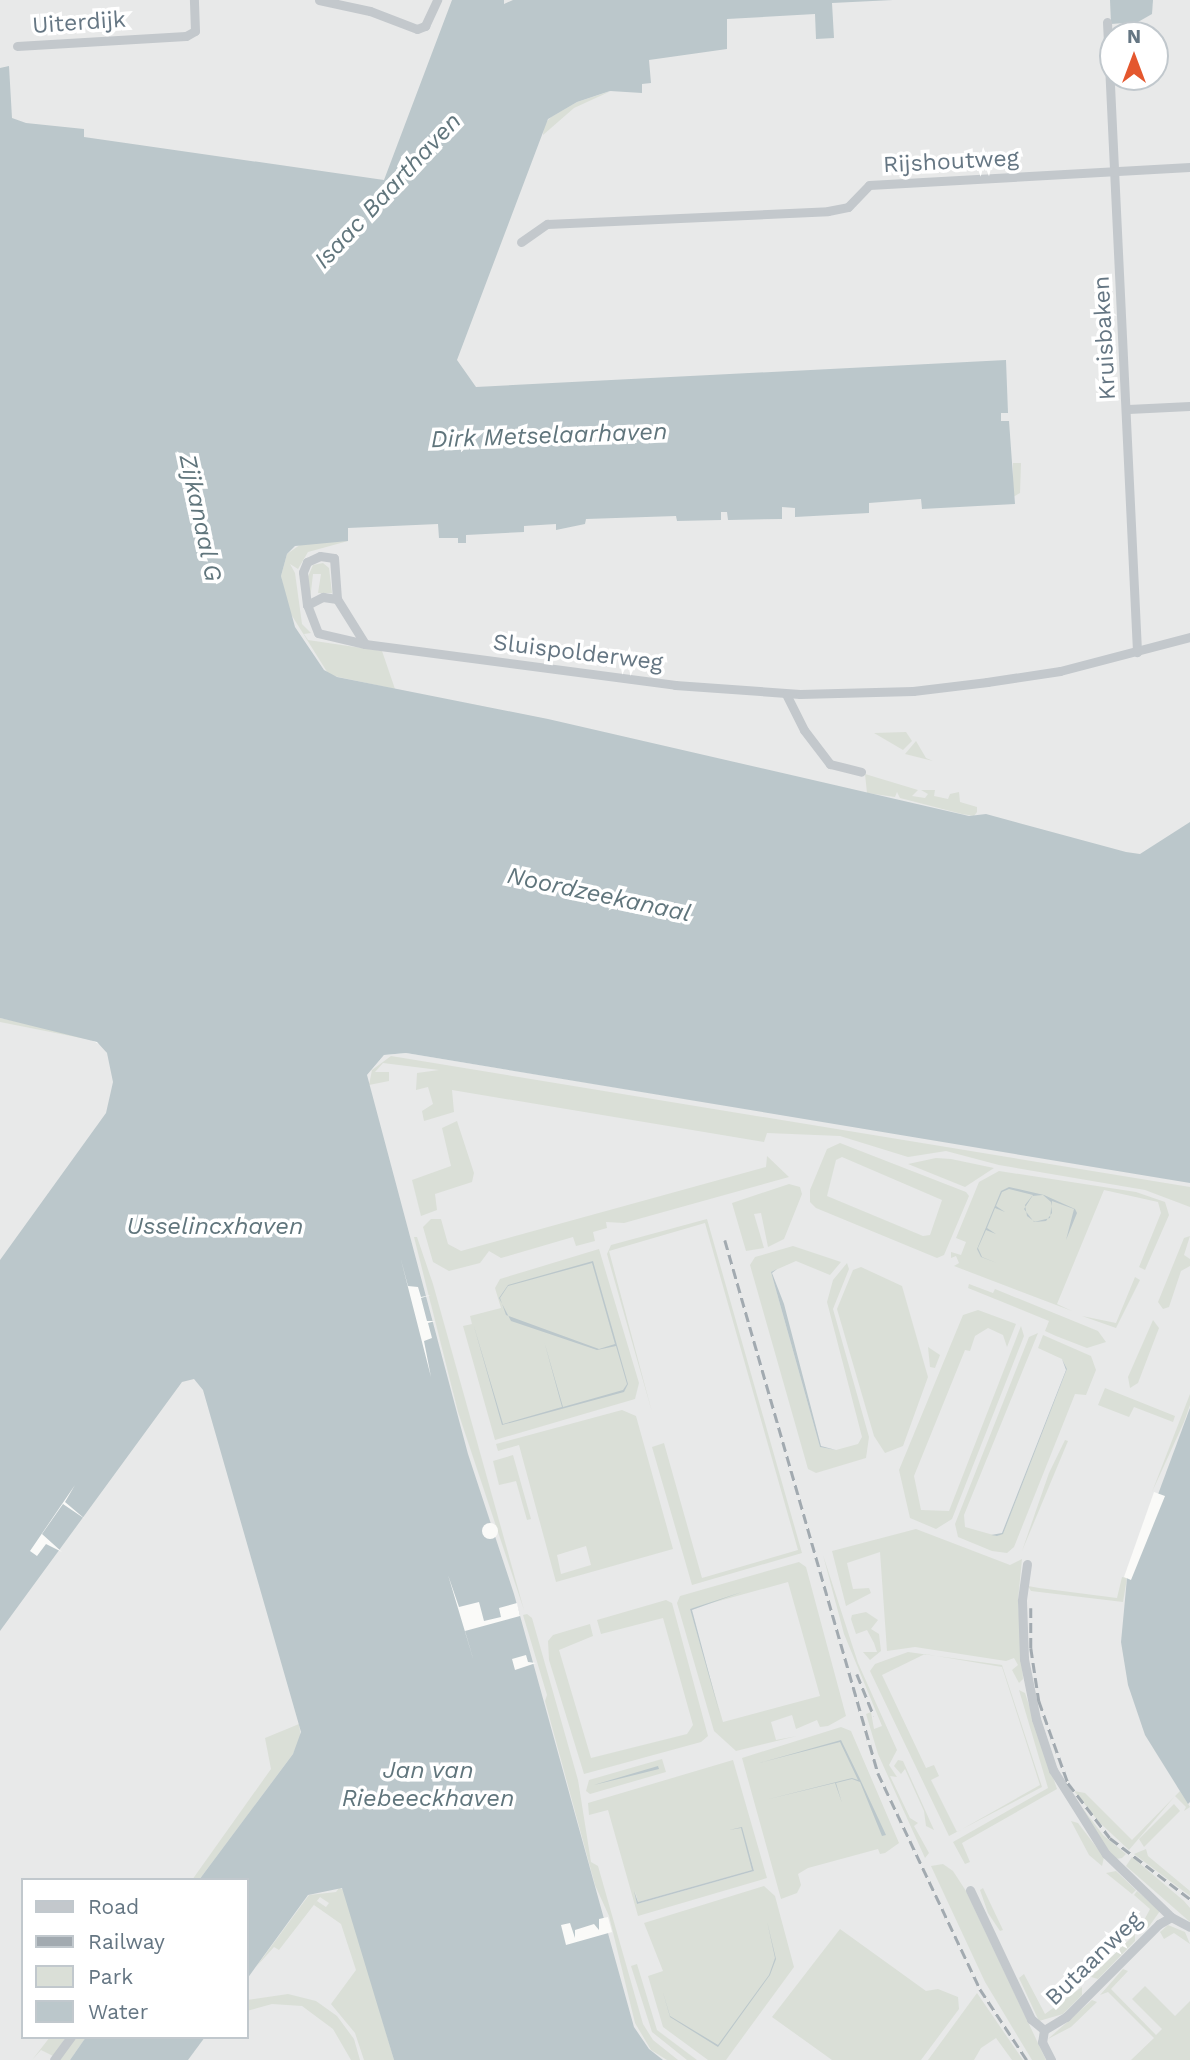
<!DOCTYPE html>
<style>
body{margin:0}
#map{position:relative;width:1190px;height:2060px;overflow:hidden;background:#fafaf8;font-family:"Work Sans",sans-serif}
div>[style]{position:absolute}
.built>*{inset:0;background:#e8e9e9}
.green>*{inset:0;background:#dadfd7}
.water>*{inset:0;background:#bbc7cb}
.pier>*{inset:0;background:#fafaf8}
.round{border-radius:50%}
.minor>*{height:9px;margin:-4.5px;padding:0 4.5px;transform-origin:4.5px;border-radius:4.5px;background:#c3c8cc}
.rail>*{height:2.5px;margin-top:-1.25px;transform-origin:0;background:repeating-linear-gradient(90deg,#a2aab0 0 10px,transparent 0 15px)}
span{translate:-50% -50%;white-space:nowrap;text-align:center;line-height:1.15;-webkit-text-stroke:7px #fff;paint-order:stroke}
.street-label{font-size:23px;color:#657683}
.water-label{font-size:24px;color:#60757c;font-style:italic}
.legend{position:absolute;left:21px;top:1878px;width:228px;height:161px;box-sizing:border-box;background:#fff;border:2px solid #c1c8cd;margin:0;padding:9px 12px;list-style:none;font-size:21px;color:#657683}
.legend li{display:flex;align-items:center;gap:14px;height:35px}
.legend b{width:35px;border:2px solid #c1c8cd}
.north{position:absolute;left:1099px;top:21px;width:70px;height:70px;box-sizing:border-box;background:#fff;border:2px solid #c1c8cd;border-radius:50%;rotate:0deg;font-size:19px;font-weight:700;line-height:28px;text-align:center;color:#657683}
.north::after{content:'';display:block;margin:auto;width:24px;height:32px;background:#e4572e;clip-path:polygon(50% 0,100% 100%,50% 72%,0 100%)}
</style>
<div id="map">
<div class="built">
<i style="clip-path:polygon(evenodd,0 0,1190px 0,1190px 924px,193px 735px,0 317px,0 0,1113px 35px,1155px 35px,1155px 77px,1113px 77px,1113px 35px)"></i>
<i style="clip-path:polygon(evenodd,0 1018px,83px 1036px,101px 1045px,107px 1053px,367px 1075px,384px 1055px,406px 1053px,1190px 1181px,1190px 2060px,0 2060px,0 1018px,23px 1880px,247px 1880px,247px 2037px,23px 2037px,23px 1880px)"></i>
</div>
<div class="green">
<i style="clip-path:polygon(611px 91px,574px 108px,543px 135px,544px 124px,551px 117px,577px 102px)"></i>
<i style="clip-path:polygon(1013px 463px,1021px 463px,1020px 493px,1013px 497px)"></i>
<i style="clip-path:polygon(348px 541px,308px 552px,298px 569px,290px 564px,295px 573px,302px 624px,311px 633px,304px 634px,308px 640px,382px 651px,395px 689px,329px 675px,289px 611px,281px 576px,287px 554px,304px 542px)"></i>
<i style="clip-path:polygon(323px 563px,329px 568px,332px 593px,318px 593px,321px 574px,313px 574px,310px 600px,307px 579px,313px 565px)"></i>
<i style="clip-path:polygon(906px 732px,912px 741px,903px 750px,874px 733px)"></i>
<i style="clip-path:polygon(916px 741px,926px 758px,933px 761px,905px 754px)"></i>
<i style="clip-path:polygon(865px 774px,918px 790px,912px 796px,925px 798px,928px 794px,921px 790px,935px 790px,934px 796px,948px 799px,950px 794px,959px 792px,960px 802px,977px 807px,977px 812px,974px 816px,962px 814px,900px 798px,897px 792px,895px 797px,867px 793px)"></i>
<i style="clip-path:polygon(0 1018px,83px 1036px,86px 1039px,0 1022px)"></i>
<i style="clip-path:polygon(391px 1056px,1190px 1187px,1190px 1207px,1145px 1190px,999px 1165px,946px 1151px,908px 1157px,840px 1136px,767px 1133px,764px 1142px,452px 1090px,454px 1112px,424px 1121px,422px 1111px,433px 1104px,428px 1087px,416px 1090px,417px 1073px,439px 1070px,383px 1063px,375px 1072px,389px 1072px,389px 1081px,369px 1085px,372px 1070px)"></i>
<i style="clip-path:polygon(457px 1121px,474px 1173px,472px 1182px,435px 1194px,437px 1210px,421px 1216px,412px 1180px,451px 1166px,442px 1128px)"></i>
<i style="clip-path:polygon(evenodd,840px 1143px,966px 1192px,969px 1196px,944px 1255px,937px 1258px,816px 1208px,810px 1202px,810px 1190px,827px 1149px,840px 1143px,842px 1157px,942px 1200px,930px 1235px,923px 1236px,827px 1196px,836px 1160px,842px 1157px)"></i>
<i style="clip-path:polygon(767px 1156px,789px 1177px,624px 1223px,606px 1222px,607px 1228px,593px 1232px,595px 1241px,576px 1246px,573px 1237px,501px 1258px,489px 1251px,480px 1263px,449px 1271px,433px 1262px,423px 1227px,431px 1219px,441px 1219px,448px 1244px,461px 1251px,766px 1167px)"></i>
<i style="clip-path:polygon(936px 1158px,951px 1159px,994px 1168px,965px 1187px,908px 1164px)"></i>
<i style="clip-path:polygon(999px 1171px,1136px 1192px,1165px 1202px,1169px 1215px,1145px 1270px,1139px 1267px,1161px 1213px,1158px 1202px,1104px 1190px,1057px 1304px,1072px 1311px,954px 1266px,959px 1263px,956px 1256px,951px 1258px,951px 1252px,961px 1255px,966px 1242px,956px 1238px,979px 1182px)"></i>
<i style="clip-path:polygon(789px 1184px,800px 1187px,802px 1194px,784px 1239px,768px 1247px,761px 1213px,754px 1214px,764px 1248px,746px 1251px,732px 1203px)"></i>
<i style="clip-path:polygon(707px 1219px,802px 1553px,692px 1585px,652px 1447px,664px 1443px,702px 1578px,798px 1550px,705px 1223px,609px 1251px,652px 1412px,607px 1254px,611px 1245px)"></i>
<i style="clip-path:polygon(1190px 1236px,1184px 1255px,1190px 1259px,1190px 1266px,1181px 1271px,1169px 1307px,1163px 1309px,1158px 1302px,1184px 1238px)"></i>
<i style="clip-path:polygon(414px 1237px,417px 1237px,433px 1284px,524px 1610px,458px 1412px)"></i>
<i style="clip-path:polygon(793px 1246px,841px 1262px,830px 1275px,796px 1261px,771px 1272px,820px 1447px,836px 1450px,858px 1444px,862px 1437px,827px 1302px,833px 1280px,847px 1263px,849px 1269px,833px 1309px,869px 1437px,866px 1458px,816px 1473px,808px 1469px,750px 1265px,755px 1257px)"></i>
<i style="clip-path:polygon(599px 1249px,639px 1383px,635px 1399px,495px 1440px,463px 1326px,472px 1324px,470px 1316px,501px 1308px,495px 1288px,500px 1279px)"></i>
<i style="clip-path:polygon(861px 1267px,902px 1286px,928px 1377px,903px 1446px,885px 1453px,874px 1436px,837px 1309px,853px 1270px)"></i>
<i style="clip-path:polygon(1135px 1277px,1140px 1280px,1116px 1328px,1082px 1316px,1116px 1323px)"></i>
<i style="clip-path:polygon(969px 1284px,993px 1293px,995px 1289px,1098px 1331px,1106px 1342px,1087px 1348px,1056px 1336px,1045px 1331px,1049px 1321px,968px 1288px)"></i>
<i style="clip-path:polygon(978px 1310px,1016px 1324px,1007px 1347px,1003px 1335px,988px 1328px,975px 1336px,970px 1351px,965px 1350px,914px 1476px,921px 1510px,949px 1511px,1021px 1326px,1024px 1336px,952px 1519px,936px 1529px,910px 1518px,899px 1470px,963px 1315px)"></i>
<i style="clip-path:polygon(1153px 1320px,1159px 1328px,1138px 1383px,1130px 1388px,1128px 1377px)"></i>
<i style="clip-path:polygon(1038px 1333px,964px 1515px,965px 1527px,997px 1536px,1003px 1533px,1067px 1369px,1062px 1359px,1038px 1348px,1043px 1335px,1091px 1356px,1096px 1370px,1086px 1395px,1075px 1394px,1014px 1547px,1007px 1553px,992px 1551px,958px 1537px,955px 1524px,1029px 1337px)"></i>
<i style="clip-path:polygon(928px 1347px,940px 1355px,935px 1368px,930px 1367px)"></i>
<i style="clip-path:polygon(1105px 1388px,1175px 1416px,1173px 1422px,1134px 1407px,1129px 1417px,1098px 1405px)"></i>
<i style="clip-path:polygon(1190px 1394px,1190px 1405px,1184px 1422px,1152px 1492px)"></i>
<i style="clip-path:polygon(evenodd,622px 1410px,636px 1416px,673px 1549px,556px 1582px,519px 1445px,498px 1451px,496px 1444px,622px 1410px,586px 1546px,591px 1565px,561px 1574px,557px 1555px,586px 1546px)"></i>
<i style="clip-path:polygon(1065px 1440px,1068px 1441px,1022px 1551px,1049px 1473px)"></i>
<i style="clip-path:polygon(513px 1455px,531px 1519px,527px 1520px,516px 1481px,499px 1485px,493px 1461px)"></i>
<i style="clip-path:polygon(916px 1529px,1010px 1565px,1022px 1559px,1018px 1600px,1023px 1679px,1019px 1683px,1012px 1670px,1018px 1665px,1014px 1658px,1006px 1661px,915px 1647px,887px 1651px,880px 1552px,847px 1563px,853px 1589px,869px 1588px,871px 1593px,846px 1606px,832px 1551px)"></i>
<i style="clip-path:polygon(823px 1555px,858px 1663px,897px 1750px,889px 1765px,897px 1777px,890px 1776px,910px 1818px,918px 1823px,914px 1826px,929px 1853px,925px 1858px,878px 1754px,866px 1714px,871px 1712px,874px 1729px,882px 1726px,844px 1634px)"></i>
<i style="clip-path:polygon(evenodd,799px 1562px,806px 1567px,846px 1716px,828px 1726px,820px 1727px,817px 1720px,796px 1729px,792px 1715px,771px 1722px,776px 1740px,797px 1736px,736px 1751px,714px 1731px,677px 1603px,680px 1596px,799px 1562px,788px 1582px,820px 1696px,723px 1722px,690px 1609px,788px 1582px)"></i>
<i style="clip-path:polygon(1031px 1565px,1028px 1586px,1039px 1588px,1117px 1598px,1122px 1577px,1127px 1578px,1123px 1602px,1031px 1591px,1028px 1586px)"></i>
<i style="clip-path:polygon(666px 1600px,672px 1603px,708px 1736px,701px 1742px,584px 1774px,549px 1660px,548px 1641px,553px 1635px,590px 1624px,593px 1636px,559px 1650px,591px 1758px,687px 1734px,693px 1725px,663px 1618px,601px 1634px,597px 1620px)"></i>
<i style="clip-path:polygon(866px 1612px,878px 1620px,871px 1629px,879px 1634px,881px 1651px,870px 1660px,863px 1652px,877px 1652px,874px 1643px,867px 1630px,856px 1634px,851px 1619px,852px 1615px)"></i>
<i style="clip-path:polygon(527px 1614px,532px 1618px,578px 1780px,591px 1862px,598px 1866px,643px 2024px,653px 2040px,678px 2060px,667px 2060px,651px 2050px,635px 2023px,609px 1916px,595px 1885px,545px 1701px,547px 1695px,523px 1615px)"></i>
<i style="clip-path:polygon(evenodd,908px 1652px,1002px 1665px,1042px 1787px,949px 1836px,870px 1671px,875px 1664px,908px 1652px,925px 1654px,1002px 1667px,1040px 1785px,957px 1832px,931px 1780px,939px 1776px,934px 1765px,926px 1768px,882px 1675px,925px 1654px)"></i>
<i style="clip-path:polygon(1019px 1690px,1025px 1693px,1057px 1789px,962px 1843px,970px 1862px,965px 1864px,953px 1842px,1048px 1788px)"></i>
<i style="clip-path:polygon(299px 1724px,301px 1738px,293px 1754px,211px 1864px,199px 1880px,192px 1880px,271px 1769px,265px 1738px)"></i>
<i style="clip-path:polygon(841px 1727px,851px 1731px,899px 1843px,885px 1853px,880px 1854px,878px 1849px,808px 1868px,798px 1874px,801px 1885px,797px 1893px,781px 1899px,742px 1758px)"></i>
<i style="clip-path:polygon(662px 1759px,666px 1772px,590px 1794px,586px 1791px,589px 1780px)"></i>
<i style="clip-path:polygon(evenodd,733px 1760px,767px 1878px,638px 1916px,608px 1810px,589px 1815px,588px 1803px,733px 1760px,748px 1848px,754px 1871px,637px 1904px,635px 1891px,638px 1902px,753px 1870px,748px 1848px)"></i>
<i style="clip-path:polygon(898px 1760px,903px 1761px,934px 1830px,926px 1826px,924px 1811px,905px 1769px,901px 1774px,894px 1766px)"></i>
<i style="clip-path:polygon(1074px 1791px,1085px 1793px,1132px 1840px,1180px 1791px,1190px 1807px,1184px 1811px,1186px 1807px,1175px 1796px,1129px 1850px,1099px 1822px)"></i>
<i style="clip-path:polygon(1074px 1797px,1103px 1835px,1126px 1854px,1122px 1858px,1116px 1859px,1098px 1837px)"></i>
<i style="clip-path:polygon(1174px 1804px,1180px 1811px,1144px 1847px,1139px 1839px)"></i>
<i style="clip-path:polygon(1071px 1821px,1078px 1823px,1104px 1857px,1102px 1866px,1089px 1855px)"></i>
<i style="clip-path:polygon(1146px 1849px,1148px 1856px,1190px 1891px,1190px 1896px,1134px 1854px)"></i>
<i style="clip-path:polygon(1132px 1857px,1184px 1901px,1190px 1908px,1190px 1922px,1126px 1866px)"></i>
<i style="clip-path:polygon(943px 1864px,953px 1871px,966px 1891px,1046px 2060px,1032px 2060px,985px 1982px,931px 1866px)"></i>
<i style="clip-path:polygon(1116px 1871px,1136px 1890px,1132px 1894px,1106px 1873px)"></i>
<i style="clip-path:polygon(764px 1886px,775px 1896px,794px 1967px,726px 2060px,708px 2060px,663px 2027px,648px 1976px,663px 1971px,644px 1923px)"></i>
<i style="clip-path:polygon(339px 1888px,345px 1890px,394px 2060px,364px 2060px,355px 2033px,331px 2004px,356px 1970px,341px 1924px,314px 1905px,317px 1901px,326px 1907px,329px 1903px,320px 1897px,279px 1950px,274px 1947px,256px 1967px,309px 1895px,336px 1892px)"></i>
<i style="clip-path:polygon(983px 1888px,1003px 1930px,1000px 1931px,988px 1913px,980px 1890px)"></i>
<i style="clip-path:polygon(1137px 1891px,1160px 1911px,1148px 1928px,1140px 1928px,1150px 1909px,1134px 1895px)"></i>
<i style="clip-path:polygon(1168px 1925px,1185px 1932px,1190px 1944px,1174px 1933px,1164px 1939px,1160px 1932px)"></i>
<i style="clip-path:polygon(840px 1929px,926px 1991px,938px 1989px,958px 1997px,959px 2009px,921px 2060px,832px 2060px,772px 2017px)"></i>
<i style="clip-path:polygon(1135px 1934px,1135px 1941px,1098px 1979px,1091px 1977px)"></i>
<i style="clip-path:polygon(637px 1964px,657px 2030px,697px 2060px,687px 2060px,652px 2032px,631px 1966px)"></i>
<i style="clip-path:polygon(1123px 1969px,1128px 1971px,1111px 1989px,1156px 2035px,1162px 2029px,1132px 1999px,1145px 1986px,1175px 2016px,1190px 2001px,1190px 2060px,1131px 2060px,1154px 2038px,1108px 1992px,1100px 1995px)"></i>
<i style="clip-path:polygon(1024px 1974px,1045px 2014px,1082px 1987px,1082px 1995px,1063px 2014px,1039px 2021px,1019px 1978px)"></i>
<i style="clip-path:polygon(977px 1993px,1023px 2060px,1012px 2060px,996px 2038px,981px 2048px,974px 2060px,928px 2060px)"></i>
<i style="clip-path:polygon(288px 1994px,316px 2001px,337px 2016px,354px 2039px,360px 2060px,351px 2060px,333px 2029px,302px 2006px,272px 2004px,247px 2011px,247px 2000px)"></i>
<i style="clip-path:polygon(1092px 2000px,1097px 2002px,1071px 2027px,1048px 2039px)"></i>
<i style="clip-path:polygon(50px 2037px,66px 2037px,53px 2056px,41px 2050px,32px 2060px)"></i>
<i style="clip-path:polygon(76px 2037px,86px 2037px,70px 2060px,59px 2060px)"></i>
</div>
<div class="water">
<i style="clip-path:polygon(452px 0,504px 0,504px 4px,513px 0,893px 0,832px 3px,834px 38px,816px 39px,815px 14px,727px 19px,727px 49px,649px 60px,651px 83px,642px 84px,642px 93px,610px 91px,577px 102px,548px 119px,457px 360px,476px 387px,1006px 360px,1008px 413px,1001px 413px,1001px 421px,1009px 421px,1015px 504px,922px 509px,921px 499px,869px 503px,869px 513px,795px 517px,795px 508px,782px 507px,782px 519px,728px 520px,727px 512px,721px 512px,721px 520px,677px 521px,676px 516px,586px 519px,585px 524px,556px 530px,556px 524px,524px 526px,524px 532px,466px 535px,466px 543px,458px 543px,458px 538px,439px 538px,438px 524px,348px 528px,348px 541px,295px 546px,287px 554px,281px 576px,295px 627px,324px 670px,337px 677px,548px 719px,969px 816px,986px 814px,1126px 852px,1140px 854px,1190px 822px,1190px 1183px,406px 1053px,384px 1055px,367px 1075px,468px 1454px,514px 1594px,634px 2027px,649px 2049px,663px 2060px,394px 2060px,342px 1888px,308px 1895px,247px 1979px,247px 1880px,199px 1880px,293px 1754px,301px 1732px,203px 1390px,194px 1379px,182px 1382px,0 1631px,0 1260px,106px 1113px,113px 1082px,107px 1053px,97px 1042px,0 1018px,0 68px,9px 66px,12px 118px,26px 123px,84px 129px,84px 137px,384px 180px)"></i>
<i style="clip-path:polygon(1110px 0,1153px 0,1152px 14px,1138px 22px,1111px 24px)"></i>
<i style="clip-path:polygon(evenodd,1009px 1187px,1044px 1195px,1075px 1209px,1077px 1213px,1066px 1240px,1074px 1209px,1052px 1201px,1050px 1218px,1034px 1222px,1024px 1209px,1033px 1195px,1009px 1189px,1002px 1192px,996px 1206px,1005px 1212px,995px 1208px,987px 1228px,996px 1234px,986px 1230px,978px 1248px,982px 1257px,997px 1263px,981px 1257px,977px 1249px,1001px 1191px,1009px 1187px,1043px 1195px,1051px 1202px,1052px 1213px,1046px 1221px,1035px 1222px,1027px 1216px,1025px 1205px,1032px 1196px,1043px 1195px)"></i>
<i style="clip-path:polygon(evenodd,593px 1261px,628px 1384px,624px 1392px,502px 1425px,473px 1323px,503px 1424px,562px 1407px,544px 1341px,563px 1407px,623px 1390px,627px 1384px,616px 1346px,597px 1350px,511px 1321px,499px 1298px,508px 1285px,593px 1261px,592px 1263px,615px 1344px,599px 1349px,506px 1315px,500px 1298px,508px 1286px,592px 1263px)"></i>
<i style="clip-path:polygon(777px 1269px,772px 1273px,784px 1304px,821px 1446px,836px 1450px,820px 1447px,771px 1272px)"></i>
<i style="clip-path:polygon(1062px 1359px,1067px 1369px,1003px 1534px,997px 1536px,991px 1535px,1002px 1533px,1066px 1370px)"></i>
<i style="clip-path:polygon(1190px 1408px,1190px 1802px,1188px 1804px,1145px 1735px,1128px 1685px,1121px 1642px,1127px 1578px)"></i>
<i style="clip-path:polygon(742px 1592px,692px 1610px,720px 1715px,690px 1609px)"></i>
<i style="clip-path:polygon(841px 1740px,860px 1779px,886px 1835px,882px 1836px,860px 1782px,852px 1779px,836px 1783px,842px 1803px,835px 1783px,769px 1799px,852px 1778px,858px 1780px,840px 1742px,759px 1763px)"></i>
<i style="clip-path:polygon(658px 1766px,659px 1769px,594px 1785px,597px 1784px)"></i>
<i style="clip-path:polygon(742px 1827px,754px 1871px,637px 1904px,634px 1891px,638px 1902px,752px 1870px,741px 1828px,729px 1830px)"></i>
<i style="clip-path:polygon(767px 1921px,776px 1959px,770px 1975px,718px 2047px,670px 2017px,662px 1989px,670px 2016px,718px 2045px,769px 1975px,775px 1958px)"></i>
<i style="clip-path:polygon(86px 2037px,205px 2037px,188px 2060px,70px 2060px)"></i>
</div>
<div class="pier">
<i style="clip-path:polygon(400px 1256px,408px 1286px,418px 1287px,421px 1297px,431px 1295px,421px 1298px,427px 1321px,435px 1321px,428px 1323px,432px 1338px,424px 1341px,431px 1377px)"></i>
<i style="clip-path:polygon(75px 1485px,65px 1502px,85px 1519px,63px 1504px,42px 1534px,62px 1552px,46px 1544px,37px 1556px,30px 1551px)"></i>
<i style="clip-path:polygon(1154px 1492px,1165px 1496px,1131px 1580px,1124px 1577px)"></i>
<i class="round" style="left:482px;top:1523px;width:16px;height:16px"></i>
<i style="clip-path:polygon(448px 1575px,459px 1607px,479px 1602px,484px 1621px,501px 1617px,499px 1608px,517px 1603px,520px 1616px,465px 1631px,475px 1665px)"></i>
<i style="clip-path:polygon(526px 1655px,528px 1662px,536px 1663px,515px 1670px,512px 1659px)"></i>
<i style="clip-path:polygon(608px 1917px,612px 1932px,566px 1945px,561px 1925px,570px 1923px,575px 1938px,575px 1930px,594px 1924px,599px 1930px,599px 1919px)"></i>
</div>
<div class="minor">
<i style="left:319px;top:0;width:52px;rotate:12.2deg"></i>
<i style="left:370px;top:11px;width:50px;rotate:21deg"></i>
<i style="left:417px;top:29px;width:9px;rotate:-21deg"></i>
<i style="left:425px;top:26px;width:29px;rotate:-65deg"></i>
<i style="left:1107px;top:22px;width:631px;rotate:87.27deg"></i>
<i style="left:17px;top:46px;width:169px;rotate:-3.4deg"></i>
<i style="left:186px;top:36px;width:10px;rotate:-29deg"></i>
<i style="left:195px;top:31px;width:31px;rotate:-92deg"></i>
<i style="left:521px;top:242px;width:32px;rotate:-35deg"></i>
<i style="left:547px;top:224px;width:281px;rotate:-2.6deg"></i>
<i style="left:828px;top:211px;width:20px;rotate:-11deg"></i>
<i style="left:848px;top:207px;width:30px;rotate:-46deg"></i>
<i style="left:869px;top:185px;width:322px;rotate:-3.2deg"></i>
<i style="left:1128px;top:409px;width:62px;rotate:-2.8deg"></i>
<i style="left:307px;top:605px;width:18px;rotate:-27deg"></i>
<i style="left:323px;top:597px;width:14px;rotate:8deg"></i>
<i style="left:337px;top:599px;width:53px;rotate:58.1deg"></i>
<i style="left:365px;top:644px;width:48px;rotate:-166.8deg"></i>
<i style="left:318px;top:633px;width:30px;rotate:-111deg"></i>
<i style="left:307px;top:605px;width:33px;rotate:-97deg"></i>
<i style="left:303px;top:572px;width:11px;rotate:-68deg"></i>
<i style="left:307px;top:562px;width:14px;rotate:-25deg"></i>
<i style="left:320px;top:556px;width:14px;rotate:8deg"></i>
<i style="left:334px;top:558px;width:41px;rotate:85.8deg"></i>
<i style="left:365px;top:644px;width:313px;rotate:7.5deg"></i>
<i style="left:675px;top:685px;width:125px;rotate:4.1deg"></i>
<i style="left:800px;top:694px;width:113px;rotate:-1.5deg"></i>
<i style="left:913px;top:691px;width:75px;rotate:-6.9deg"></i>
<i style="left:987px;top:682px;width:74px;rotate:-8.6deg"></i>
<i style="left:1060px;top:671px;width:134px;rotate:-14.7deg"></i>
<i style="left:786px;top:694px;width:40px;rotate:63.4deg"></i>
<i style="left:804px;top:730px;width:43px;rotate:52.6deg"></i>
<i style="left:830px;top:764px;width:32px;rotate:14deg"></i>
<i style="left:1027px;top:1564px;width:37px;rotate:98deg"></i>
<i style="left:1022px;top:1601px;width:58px;rotate:88deg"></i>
<i style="left:1024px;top:1659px;width:61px;rotate:78.7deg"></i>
<i style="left:1036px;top:1719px;width:54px;rotate:71.6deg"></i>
<i style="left:1053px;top:1770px;width:99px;rotate:57.8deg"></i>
<i style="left:1106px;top:1854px;width:91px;rotate:44.1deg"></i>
<i style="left:1171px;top:1917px;width:21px;rotate:28deg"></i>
<i style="left:970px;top:1890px;width:143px;rotate:64.7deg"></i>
<i style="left:1031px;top:2019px;width:17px;rotate:40deg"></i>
<i style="left:1044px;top:2030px;width:26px;rotate:-31deg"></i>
<i style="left:1066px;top:2017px;width:132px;rotate:-45deg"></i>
<i style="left:1159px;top:1924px;width:14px;rotate:-30deg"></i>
<i style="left:1044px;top:2030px;width:12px;rotate:99deg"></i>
<i style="left:1042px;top:2042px;width:20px;rotate:63deg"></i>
<i style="left:54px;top:2060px;width:29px;rotate:-54deg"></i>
</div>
<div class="rail">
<i style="left:725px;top:1240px;width:555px;rotate:73.98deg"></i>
<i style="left:878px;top:1773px;width:239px;rotate:64.7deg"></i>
<i style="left:980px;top:1989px;width:85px;rotate:56.5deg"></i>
<i style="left:1031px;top:1608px;width:40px;rotate:90deg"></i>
<i style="left:1031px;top:1648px;width:54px;rotate:81.4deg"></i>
<i style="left:1039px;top:1701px;width:87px;rotate:70.5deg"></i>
<i style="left:1068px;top:1783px;width:69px;rotate:52.6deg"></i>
<i style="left:1110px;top:1838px;width:101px;rotate:37.3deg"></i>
<i style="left:857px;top:1674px;width:45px;rotate:68deg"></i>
</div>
<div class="street-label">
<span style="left:79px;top:23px;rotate:-4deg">Uiterdijk</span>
<span style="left:951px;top:162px;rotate:-3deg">Rijshoutweg</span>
<span style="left:1105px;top:338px;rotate:-93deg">Kruisbaken</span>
<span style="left:578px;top:653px;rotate:7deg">Sluispolderweg</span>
<span style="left:1094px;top:1959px;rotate:-44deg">Butaanweg</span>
</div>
<div class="water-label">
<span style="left:388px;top:191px;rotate:-47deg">Isaac Baarthaven</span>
<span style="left:549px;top:436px;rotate:-2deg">Dirk Metselaarhaven</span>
<span style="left:200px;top:518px;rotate:78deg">Zijkanaal G</span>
<span style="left:599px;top:895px;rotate:12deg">Noordzeekanaal</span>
<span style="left:215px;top:1227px">Usselincxhaven</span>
<span style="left:428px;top:1785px">Jan van<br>Riebeeckhaven</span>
</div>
<ul class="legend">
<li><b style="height:9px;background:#c3c8cc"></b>Road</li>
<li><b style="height:9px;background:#a2aab0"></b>Railway</li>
<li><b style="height:19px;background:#dadfd7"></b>Park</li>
<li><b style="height:19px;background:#bbc7cb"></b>Water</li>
</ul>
<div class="north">N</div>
</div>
